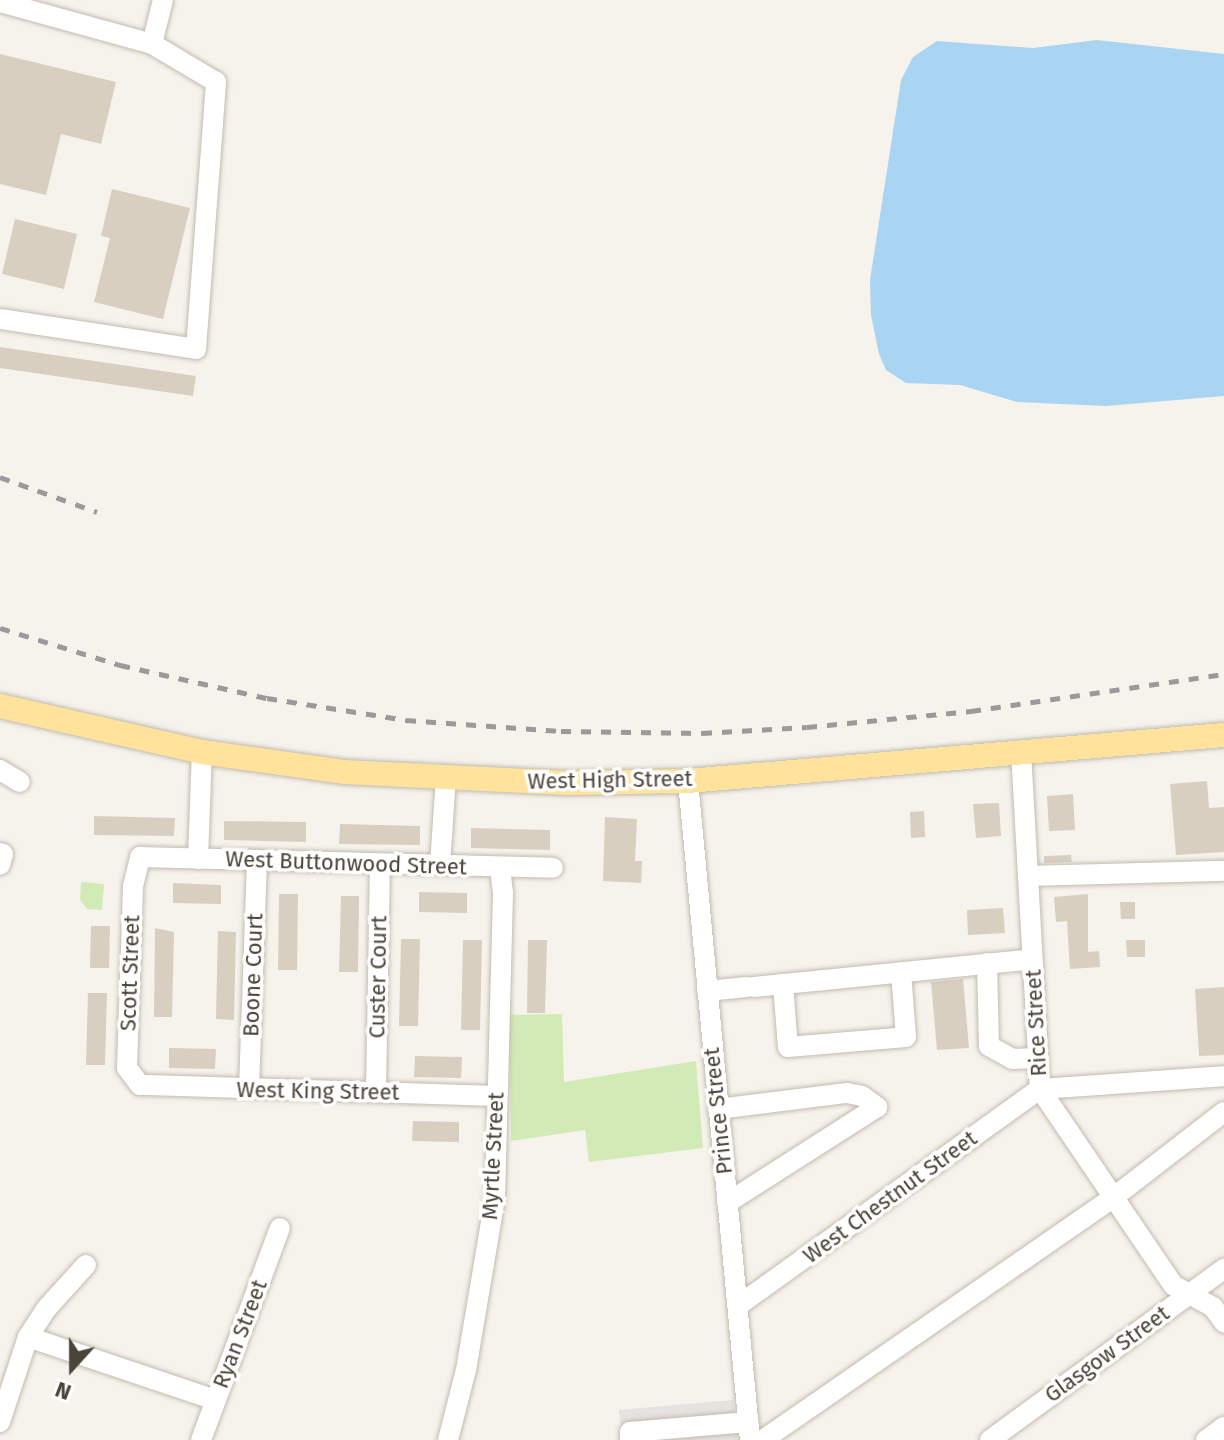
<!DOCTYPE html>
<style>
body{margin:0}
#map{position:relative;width:1224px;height:1440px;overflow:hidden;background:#f6f3ec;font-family:"Fira Sans",sans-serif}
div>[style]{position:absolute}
.green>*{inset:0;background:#d2eab5}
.parking>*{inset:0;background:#e5e3e0}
.water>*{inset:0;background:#a9d4f2}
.building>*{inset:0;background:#d8cfc1}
.roads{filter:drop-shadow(0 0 2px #c2bbae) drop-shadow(0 0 2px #c2bbae)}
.minor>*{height:20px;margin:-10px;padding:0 10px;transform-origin:10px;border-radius:10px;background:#fff}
.major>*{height:24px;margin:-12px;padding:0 12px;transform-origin:12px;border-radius:12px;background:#ffe39c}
.rail>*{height:5px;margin-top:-2.5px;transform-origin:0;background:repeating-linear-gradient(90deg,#9a9a9a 0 10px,transparent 0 20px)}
span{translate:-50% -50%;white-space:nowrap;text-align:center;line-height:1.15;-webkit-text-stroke:7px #fff;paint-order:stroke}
.street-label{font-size:22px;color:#4b4439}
.north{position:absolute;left:32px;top:1328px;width:80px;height:80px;-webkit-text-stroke:6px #fff;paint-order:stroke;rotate:201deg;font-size:22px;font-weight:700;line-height:32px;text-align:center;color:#4b4439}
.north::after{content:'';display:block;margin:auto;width:28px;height:36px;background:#4b4439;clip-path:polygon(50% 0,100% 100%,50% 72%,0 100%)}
</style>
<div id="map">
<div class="green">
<i style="clip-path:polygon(81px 882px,104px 884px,102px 910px,87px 909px,80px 900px)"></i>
<i style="clip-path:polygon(562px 1014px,564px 1082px,696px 1061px,703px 1148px,589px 1162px,585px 1130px,511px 1141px,509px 1015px)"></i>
</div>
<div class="parking">
<i style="clip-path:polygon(733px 1400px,737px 1440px,622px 1440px,619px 1410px)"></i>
</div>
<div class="water">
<i style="clip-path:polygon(1097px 40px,1224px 54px,1224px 396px,1106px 406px,1017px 402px,960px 385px,906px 383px,886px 370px,879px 354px,871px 315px,870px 280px,901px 80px,913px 57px,937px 41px,1033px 48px)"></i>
</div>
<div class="building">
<i style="clip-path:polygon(0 54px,116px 82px,101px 144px,61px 134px,46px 195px,0 184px)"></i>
<i style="clip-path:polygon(112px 189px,190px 208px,163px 319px,94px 302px,110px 238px,101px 236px)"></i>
<i style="clip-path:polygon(15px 219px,77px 234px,64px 289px,2px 274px)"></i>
<i style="clip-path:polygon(0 347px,196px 376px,193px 396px,0 368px)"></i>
<i style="clip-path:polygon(1207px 781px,1209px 808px,1224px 807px,1224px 852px,1176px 855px,1170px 784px)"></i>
<i style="clip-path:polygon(1073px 794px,1075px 830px,1049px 831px,1047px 796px)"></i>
<i style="clip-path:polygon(999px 803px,1001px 836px,976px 838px,973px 804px)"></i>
<i style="clip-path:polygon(924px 811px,925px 837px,911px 838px,910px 812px)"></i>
<i style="clip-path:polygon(94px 816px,175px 818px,174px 836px,94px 835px)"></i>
<i style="clip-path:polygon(605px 817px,637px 819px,635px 861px,642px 861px,641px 883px,603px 881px)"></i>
<i style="clip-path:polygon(224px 821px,306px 822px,306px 842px,224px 840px)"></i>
<i style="clip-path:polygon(340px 824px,420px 826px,420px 845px,339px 844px)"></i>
<i style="clip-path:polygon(471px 828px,550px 830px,550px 850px,471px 848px)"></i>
<i style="clip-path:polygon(1071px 855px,1072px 862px,1044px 863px,1044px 856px)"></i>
<i style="clip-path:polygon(173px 883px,221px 885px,221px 904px,173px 903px)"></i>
<i style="clip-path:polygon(419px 892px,467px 893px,467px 913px,419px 912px)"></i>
<i style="clip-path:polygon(279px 894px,298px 894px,297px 970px,278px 970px)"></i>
<i style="clip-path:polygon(1088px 894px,1088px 952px,1099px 951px,1100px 967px,1070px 969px,1067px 921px,1056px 922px,1054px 897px)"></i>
<i style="clip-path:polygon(341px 896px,359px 896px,358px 972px,339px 972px)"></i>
<i style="clip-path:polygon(1120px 902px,1135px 902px,1135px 919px,1121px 919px)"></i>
<i style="clip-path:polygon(1003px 908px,1005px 933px,968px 935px,967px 910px)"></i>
<i style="clip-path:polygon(91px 926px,110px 926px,109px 968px,90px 968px)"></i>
<i style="clip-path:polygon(155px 928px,174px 932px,172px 1017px,154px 1017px)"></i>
<i style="clip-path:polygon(218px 931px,236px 932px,234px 1020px,216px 1019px)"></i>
<i style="clip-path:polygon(401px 939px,420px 939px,418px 1026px,399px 1026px)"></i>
<i style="clip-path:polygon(463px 940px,482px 940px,480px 1030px,461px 1030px)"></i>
<i style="clip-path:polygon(528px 940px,547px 940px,545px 1013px,527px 1013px)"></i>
<i style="clip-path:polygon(1126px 940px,1145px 940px,1145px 957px,1127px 957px)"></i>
<i style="clip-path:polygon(963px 979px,969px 1048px,937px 1050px,931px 982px)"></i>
<i style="clip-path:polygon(1224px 987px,1224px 1055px,1199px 1056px,1195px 989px)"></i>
<i style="clip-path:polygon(88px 993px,107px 993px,105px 1065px,86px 1065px)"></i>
<i style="clip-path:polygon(169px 1048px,216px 1049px,215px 1069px,169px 1068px)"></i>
<i style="clip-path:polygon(415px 1056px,462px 1057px,461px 1078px,414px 1077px)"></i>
<i style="clip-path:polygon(413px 1121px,459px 1122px,459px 1142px,412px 1141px)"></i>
</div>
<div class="roads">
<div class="minor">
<i style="left:0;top:2px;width:158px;rotate:15.4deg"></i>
<i style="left:0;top:319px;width:198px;rotate:8.7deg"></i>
<i style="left:196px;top:349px;width:268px;rotate:-85.7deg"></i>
<i style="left:216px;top:82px;width:74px;rotate:-149.3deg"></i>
<i style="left:152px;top:44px;width:45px;rotate:-76deg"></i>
<i style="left:1021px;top:751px;width:339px;rotate:86.8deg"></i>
<i style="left:1040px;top:1089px;width:237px;rotate:55.8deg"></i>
<i style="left:1173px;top:1285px;width:46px;rotate:28.8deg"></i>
<i style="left:1213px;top:1307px;width:19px;rotate:54deg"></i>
<i style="left:0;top:770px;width:23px;rotate:31deg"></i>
<i style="left:688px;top:781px;width:662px;rotate:84.63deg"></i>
<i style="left:0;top:853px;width:3px;rotate:18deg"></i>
<i style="left:3px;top:854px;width:11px;rotate:105deg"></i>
<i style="left:198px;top:859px;width:107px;rotate:-87.9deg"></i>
<i style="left:440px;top:865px;width:87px;rotate:-86.1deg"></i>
<i style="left:1028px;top:876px;width:196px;rotate:-1.5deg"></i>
<i style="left:987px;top:963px;width:83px;rotate:88.6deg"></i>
<i style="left:989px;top:1046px;width:26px;rotate:29deg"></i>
<i style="left:1012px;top:1059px;width:26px;rotate:-2deg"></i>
<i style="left:783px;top:984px;width:63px;rotate:85.5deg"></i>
<i style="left:788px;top:1047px;width:118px;rotate:-4.8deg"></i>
<i style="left:906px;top:1037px;width:65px;rotate:-94.4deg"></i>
<i style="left:754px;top:987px;width:280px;rotate:-5.7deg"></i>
<i style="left:707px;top:991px;width:40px;rotate:-5.7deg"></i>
<i style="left:249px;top:1089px;width:228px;rotate:-88deg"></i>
<i style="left:376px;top:1091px;width:227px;rotate:-89deg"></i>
<i style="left:497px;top:1096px;width:357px;rotate:-178.2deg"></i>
<i style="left:140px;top:1085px;width:21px;rotate:-127deg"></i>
<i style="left:127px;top:1068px;width:182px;rotate:-88.1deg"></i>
<i style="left:133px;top:886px;width:30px;rotate:-76deg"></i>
<i style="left:140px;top:857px;width:413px;rotate:1.5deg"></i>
<i style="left:718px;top:1109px;width:130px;rotate:-7.1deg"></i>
<i style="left:847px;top:1093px;width:15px;rotate:11deg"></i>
<i style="left:862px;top:1096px;width:19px;rotate:36deg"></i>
<i style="left:877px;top:1107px;width:178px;rotate:147.4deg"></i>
<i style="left:739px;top:1305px;width:370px;rotate:-35.7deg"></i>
<i style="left:1040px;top:1089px;width:184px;rotate:-4deg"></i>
<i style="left:28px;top:1337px;width:35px;rotate:-57deg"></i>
<i style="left:47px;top:1308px;width:58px;rotate:-47.8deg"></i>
<i style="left:0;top:1422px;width:89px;rotate:-71.8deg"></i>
<i style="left:28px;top:1337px;width:197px;rotate:18.6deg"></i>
<i style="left:201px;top:1440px;width:226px;rotate:-69.6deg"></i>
<i style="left:448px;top:1440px;width:72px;rotate:-75.6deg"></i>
<i style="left:466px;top:1370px;width:173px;rotate:-80.4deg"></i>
<i style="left:495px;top:1199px;width:306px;rotate:-88.5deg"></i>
<i style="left:503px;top:893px;width:25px;rotate:-97deg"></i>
<i style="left:630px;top:1440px;width:8px;rotate:-90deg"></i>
<i style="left:630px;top:1432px;width:119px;rotate:-4.8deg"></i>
<i style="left:763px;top:1440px;width:427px;rotate:-34.7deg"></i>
<i style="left:1114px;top:1197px;width:139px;rotate:-37.7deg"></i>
<i style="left:990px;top:1440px;width:290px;rotate:-36.2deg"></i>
<i style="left:1206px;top:1440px;width:22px;rotate:-36deg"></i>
</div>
<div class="major">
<i style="left:0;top:706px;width:207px;rotate:12.8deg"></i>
<i style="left:202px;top:752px;width:143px;rotate:8deg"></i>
<i style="left:344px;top:772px;width:223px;rotate:2.8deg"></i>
<i style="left:567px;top:783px;width:121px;rotate:-0.9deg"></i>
<i style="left:688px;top:781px;width:538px;rotate:-4.91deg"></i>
</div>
</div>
<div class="rail">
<i style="left:0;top:477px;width:103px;rotate:19.8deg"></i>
<i style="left:0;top:628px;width:126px;rotate:17.1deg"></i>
<i style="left:120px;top:665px;width:151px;rotate:12.7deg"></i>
<i style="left:267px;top:698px;width:141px;rotate:9deg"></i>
<i style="left:406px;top:720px;width:155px;rotate:4.1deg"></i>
<i style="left:561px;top:731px;width:141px;rotate:0.8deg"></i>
<i style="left:702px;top:733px;width:105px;rotate:-3.3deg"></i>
<i style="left:807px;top:727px;width:165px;rotate:-5.6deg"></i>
<i style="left:971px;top:711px;width:256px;rotate:-8.3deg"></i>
</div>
<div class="street-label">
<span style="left:610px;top:780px;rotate:-1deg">West High Street</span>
<span style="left:346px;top:863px;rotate:2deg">West Buttonwood Street</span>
<span style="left:130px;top:973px;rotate:-88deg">Scott Street</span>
<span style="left:253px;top:975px;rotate:-88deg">Boone Court</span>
<span style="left:378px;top:977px;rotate:-89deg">Custer Court</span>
<span style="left:1036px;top:1023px;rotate:-93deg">Rice Street</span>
<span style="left:318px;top:1091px;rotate:1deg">West King Street</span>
<span style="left:718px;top:1111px;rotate:-96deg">Prince Street</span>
<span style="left:493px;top:1156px;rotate:-87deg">Myrtle Street</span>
<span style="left:890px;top:1197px;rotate:-36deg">West Chestnut Street</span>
<span style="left:240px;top:1334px;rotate:-69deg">Ryan Street</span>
<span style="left:1107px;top:1354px;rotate:-36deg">Glasgow Street</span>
</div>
<div class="north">N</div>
</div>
